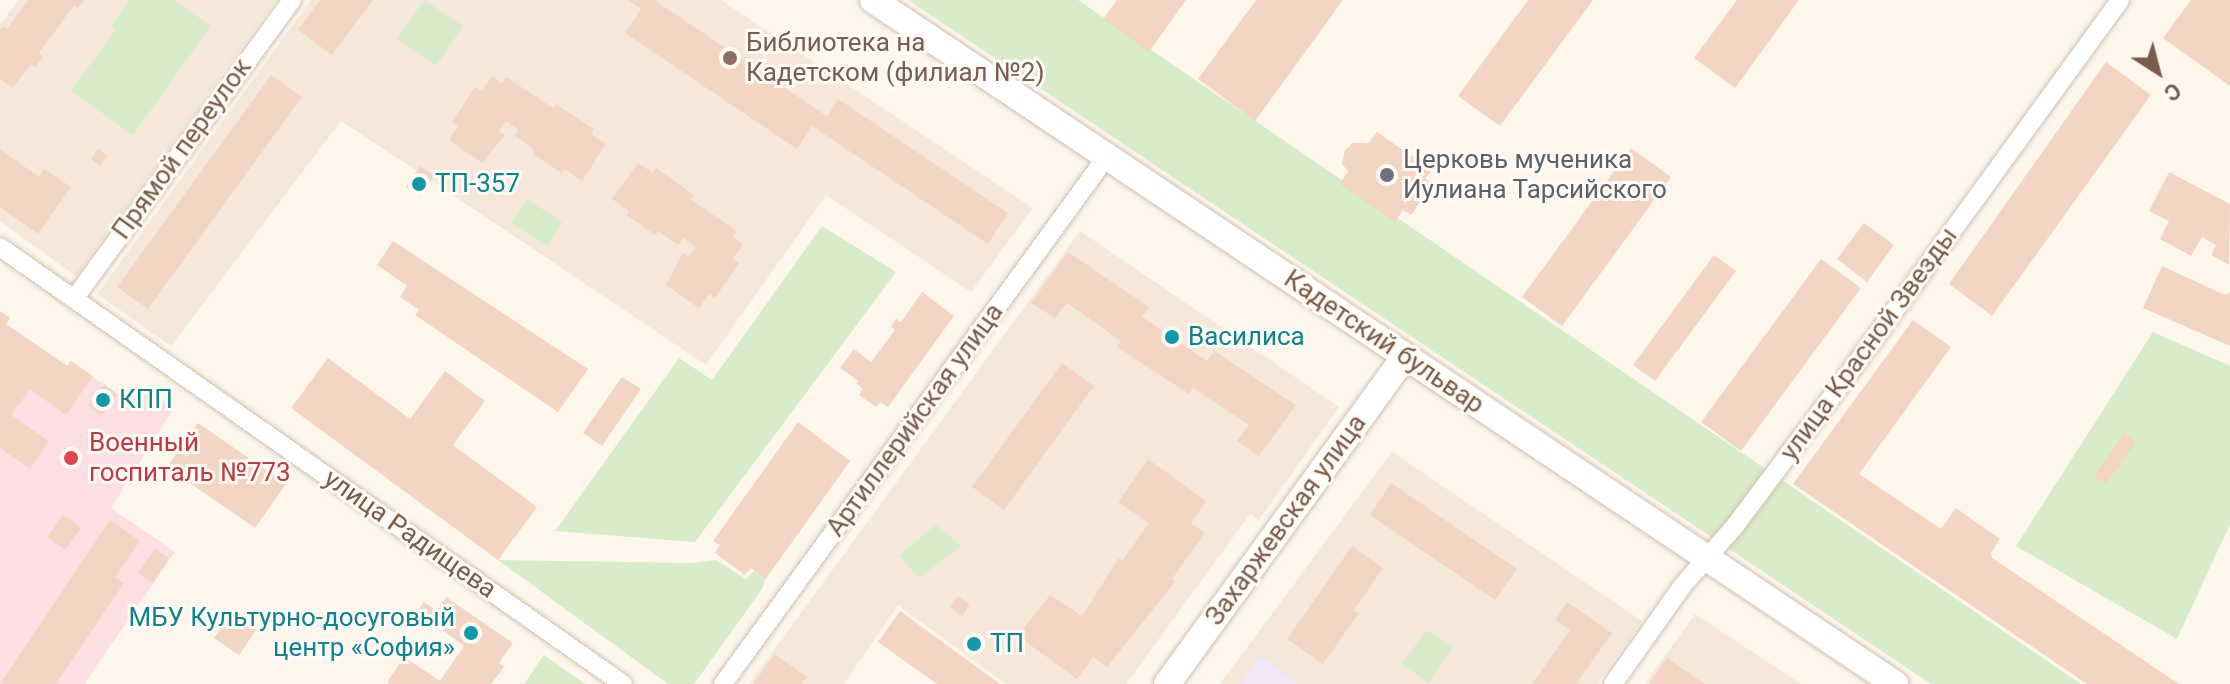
<!DOCTYPE html>
<meta charset="utf-8">
<style>
body{margin:0}
#map{position:relative;width:2230px;height:684px;overflow:hidden;background:#fdf6ec;font-family:Roboto,sans-serif}
div>[style]{position:absolute}
.residential>*{inset:0;background:#f5e8da}
.education>*{inset:0;background:#f3e8fa}
.medical>*{inset:0;background:#fbdfe3}
.green>*{inset:0;background:#d8ecc9}
.building>*{inset:0;background:#f3d5c3}
.roads{filter:drop-shadow(0 0 2px #d1beb0) drop-shadow(0 0 2px #d1beb0)}
.street>*{height:18px;margin:-9px;padding:0 9px;transform-origin:9px;border-radius:9px;background:#fff}
.secondary>*{height:26px;margin:-13px;padding:0 13px;transform-origin:13px;border-radius:13px;background:#fff}
.dots>*{width:22px;height:22px;translate:-50% -50%;box-sizing:border-box;border:4px solid #fffaf3;border-radius:50%}
span{translate:-50% -50%;white-space:nowrap;text-align:center;line-height:1.15;-webkit-text-stroke:6px #fffaf3;paint-order:stroke}
.education-label{font-size:26px;color:#785e54}
.left{translate:0 -50%;text-align:left}
.street-label{font-size:26px;color:#7a5c4d}
.worship-label{font-size:26px;color:#5b616d}
.culture-label{font-size:26px;color:#0d838f}
.right{translate:-100% -50%;text-align:right}
.health-label{font-size:26px;color:#be3a42}
.north{position:absolute;left:2118px;top:32px;width:80px;height:80px;-webkit-text-stroke:6px #fffaf3;paint-order:stroke;rotate:144deg;font-size:22px;font-weight:700;line-height:32px;text-align:center;color:#7a5c4d}
.north::after{content:'';display:block;margin:auto;width:28px;height:36px;background:#7a5c4d;clip-path:polygon(50% 0,100% 100%,50% 72%,0 100%)}
</style>
<div id="map">
<div class="residential">
<i style="clip-path:polygon(18px 0,276px 0,76px 276px,0 221px,0 25px)"></i>
<i style="clip-path:polygon(311px 0,721px 0,1033px 208px,971px 292px,826px 195px,706px 365px,432px 181px,435px 176px,420px 167px,417px 171px,341px 121px,171px 346px,97px 294px)"></i>
<i style="clip-path:polygon(1080px 231px,1339px 407px,1259px 520px,1250px 514px,1126px 684px,1006px 684px,898px 605px,844px 684px,749px 684px)"></i>
<i style="clip-path:polygon(1392px 452px,1642px 621px,1597px 684px,1220px 684px)"></i>
<i style="clip-path:polygon(1695px 614px,1801px 684px,1645px 684px)"></i>
</div>
<div class="education">
<i style="clip-path:polygon(1260px 656px,1297px 684px,1241px 684px)"></i>
</div>
<div class="medical">
<i style="clip-path:polygon(0 311px,10px 318px,6px 324px,67px 366px,71px 361px,130px 404px,143px 387px,174px 408px,111px 508px,175px 552px,84px 684px,0 684px)"></i>
</div>
<div class="green">
<i style="clip-path:polygon(129px 0,174px 0,211px 26px,133px 135px,71px 91px,115px 30px,111px 26px)"></i>
<i style="clip-path:polygon(424px 0,463px 26px,436px 66px,397px 39px)"></i>
<i style="clip-path:polygon(908px 0,1078px 0,2081px 684px,1931px 684px)"></i>
<i style="clip-path:polygon(527px 199px,562px 222px,547px 246px,511px 223px)"></i>
<i style="clip-path:polygon(822px 226px,896px 272px,695px 542px,555px 531px,679px 358px,712px 380px)"></i>
<i style="clip-path:polygon(2153px 332px,2230px 366px,2230px 524px,2177px 639px,2016px 546px)"></i>
<i style="clip-path:polygon(936px 525px,961px 546px,919px 578px,899px 555px)"></i>
<i style="clip-path:polygon(498px 560px,691px 563px,716px 560px,746px 579px,754px 571px,765px 580px,762px 589px,694px 684px,668px 684px)"></i>
<i style="clip-path:polygon(1431px 632px,1453px 648px,1428px 683px,1402px 664px,1424px 633px)"></i>
<i style="clip-path:polygon(544px 655px,585px 684px,524px 684px)"></i>
</div>
<div class="building">
<i style="clip-path:polygon(28px 0,84px 0,78px 8px,74px 5px,39px 53px,43px 57px,35px 67px,31px 64px,13px 88px,0 79px,0 29px,3px 26px,7px 29px)"></i>
<i style="clip-path:polygon(320px 0,373px 0,332px 55px,298px 30px)"></i>
<i style="clip-path:polygon(628px 0,654px 0,827px 116px,838px 99px,1008px 213px,988px 244px,812px 126px,797px 149px,625px 33px,641px 9px)"></i>
<i style="clip-path:polygon(1117px 0,1186px 0,1149px 52px,1103px 19px)"></i>
<i style="clip-path:polygon(1256px 0,1343px 0,1255px 121px,1198px 79px)"></i>
<i style="clip-path:polygon(1528px 0,1593px 0,1500px 126px,1458px 96px)"></i>
<i style="clip-path:polygon(1737px 0,1799px 0,1735px 88px,1694px 58px)"></i>
<i style="clip-path:polygon(2191px 0,2230px 0,2230px 86px,2163px 38px)"></i>
<i style="clip-path:polygon(2106px 62px,2151px 95px,1992px 316px,1949px 284px)"></i>
<i style="clip-path:polygon(271px 75px,302px 97px,148px 309px,117px 287px)"></i>
<i style="clip-path:polygon(492px 76px,502px 83px,506px 77px,553px 108px,556px 104px,594px 129px,591px 134px,606px 144px,582px 181px,564px 169px,562px 173px,533px 154px,535px 150px,515px 136px,519px 130px,506px 121px,499px 131px,505px 135px,482px 163px,449px 140px,458px 126px,452px 122px,475px 87px,482px 91px)"></i>
<i style="clip-path:polygon(1377px 132px,1432px 170px,1425px 179px,1433px 184px,1411px 215px,1403px 210px,1395px 222px,1340px 184px,1348px 171px,1342px 164px,1345px 150px,1353px 143px,1369px 143px)"></i>
<i style="clip-path:polygon(1631px 148px,1671px 177px,1562px 326px,1522px 297px)"></i>
<i style="clip-path:polygon(0 149px,39px 177px,44px 169px,71px 187px,38px 234px,0 207px)"></i>
<i style="clip-path:polygon(98px 149px,107px 156px,100px 166px,91px 159px)"></i>
<i style="clip-path:polygon(638px 163px,653px 173px,656px 168px,694px 195px,690px 199px,737px 231px,733px 237px,743px 244px,733px 259px,739px 263px,715px 298px,709px 294px,699px 308px,666px 285px,683px 253px,689px 257px,696px 247px,683px 238px,678px 245px,658px 231px,655px 235px,627px 215px,629px 211px,612px 199px)"></i>
<i style="clip-path:polygon(420px 166px,435px 176px,421px 196px,406px 187px)"></i>
<i style="clip-path:polygon(2169px 172px,2230px 204px,2229px 265px,2211px 255px,2216px 245px,2202px 237px,2191px 256px,2160px 239px,2169px 221px,2149px 211px)"></i>
<i style="clip-path:polygon(1864px 223px,1894px 245px,1867px 282px,1837px 259px)"></i>
<i style="clip-path:polygon(393px 241px,588px 369px,558px 412px,415px 315px,419px 310px,400px 297px,407px 286px,377px 265px)"></i>
<i style="clip-path:polygon(1068px 252px,1149px 307px,1142px 317px,1207px 361px,1214px 351px,1296px 405px,1259px 456px,1237px 441px,1249px 425px,1193px 388px,1189px 394px,1117px 347px,1121px 341px,1067px 303px,1055px 318px,1031px 303px)"></i>
<i style="clip-path:polygon(1714px 255px,1736px 271px,1655px 381px,1633px 365px)"></i>
<i style="clip-path:polygon(1821px 259px,1861px 288px,1741px 451px,1701px 422px)"></i>
<i style="clip-path:polygon(2162px 266px,2225px 295px,2230px 292px,2230px 346px,2143px 308px)"></i>
<i style="clip-path:polygon(922px 292px,954px 316px,888px 407px,880px 402px,876px 407px,859px 395px,863px 389px,856px 383px,858px 381px,840px 368px,854px 349px,871px 362px,895px 330px,891px 327px,896px 319px,901px 322px)"></i>
<i style="clip-path:polygon(0 311px,10px 318px,6px 324px,67px 366px,71px 361px,93px 376px,66px 415px,30px 389px,11px 415px,49px 441px,30px 469px,0 448px)"></i>
<i style="clip-path:polygon(1913px 320px,1951px 347px,1859px 474px,1941px 529px,1956px 508px,2000px 539px,1991px 553px,1992px 558px,2179px 684px,2087px 684px,1793px 484px)"></i>
<i style="clip-path:polygon(328px 358px,410px 419px,445px 371px,485px 401px,453px 445px,537px 507px,498px 560px,291px 408px)"></i>
<i style="clip-path:polygon(1062px 363px,1094px 386px,1004px 510px,972px 487px)"></i>
<i style="clip-path:polygon(622px 377px,641px 389px,602px 446px,583px 433px)"></i>
<i style="clip-path:polygon(104px 384px,117px 394px,102px 416px,88px 406px)"></i>
<i style="clip-path:polygon(798px 422px,850px 461px,765px 580px,751px 568px,745px 575px,715px 553px,720px 545px,713px 541px)"></i>
<i style="clip-path:polygon(198px 423px,286px 484px,255px 528px,167px 467px)"></i>
<i style="clip-path:polygon(2124px 433px,2136px 442px,2106px 484px,2094px 476px)"></i>
<i style="clip-path:polygon(1148px 459px,1206px 501px,1191px 523px,1205px 533px,1172px 579px,1175px 582px,1107px 667px,1093px 657px,1077px 679px,1018px 636px,1050px 595px,1082px 616px,1119px 558px,1122px 561px,1149px 523px,1118px 502px)"></i>
<i style="clip-path:polygon(1391px 483px,1517px 569px,1495px 600px,1370px 515px)"></i>
<i style="clip-path:polygon(63px 515px,81px 528px,65px 550px,47px 537px)"></i>
<i style="clip-path:polygon(110px 520px,140px 541px,115px 577px,124px 583px,56px 684px,0 684px)"></i>
<i style="clip-path:polygon(1352px 546px,1383px 568px,1354px 610px,1359px 613px,1323px 664px,1287px 639px)"></i>
<i style="clip-path:polygon(155px 549px,169px 558px,153px 583px,138px 573px)"></i>
<i style="clip-path:polygon(958px 596px,970px 605px,962px 616px,950px 607px)"></i>
<i style="clip-path:polygon(446px 597px,513px 643px,499px 663px,504px 667px,491px 684px,390px 684px,387px 682px,404px 657px,440px 681px,464px 646px,417px 611px,424px 602px,437px 611px)"></i>
<i style="clip-path:polygon(1567px 602px,1612px 633px,1576px 684px,1532px 684px,1570px 630px,1555px 620px)"></i>
<i style="clip-path:polygon(234px 610px,258px 627px,239px 655px,214px 638px)"></i>
<i style="clip-path:polygon(900px 611px,1000px 684px,937px 684px,878px 642px)"></i>
<i style="clip-path:polygon(972px 634px,984px 644px,977px 655px,964px 645px)"></i>
<i style="clip-path:polygon(775px 654px,807px 677px,801px 684px,753px 684px)"></i>
<i style="clip-path:polygon(1667px 658px,1705px 684px,1649px 684px)"></i>
</div>
<div class="roads">
<div class="street">
<i style="left:0;top:247px;width:761px;rotate:35.05deg"></i>
<i style="left:74px;top:299px;width:370px;rotate:-53.9deg"></i>
<i style="left:723px;top:684px;width:653px;rotate:-53.97deg"></i>
<i style="left:1613px;top:684px;width:121px;rotate:-54.7deg"></i>
<i style="left:1683px;top:585px;width:79px;rotate:-48.6deg"></i>
<i style="left:1735px;top:526px;width:174px;rotate:-53.2deg"></i>
<i style="left:1839px;top:387px;width:478px;rotate:-54deg"></i>
</div>
<div class="secondary">
<i style="left:873px;top:0;width:1230px;rotate:33.79deg"></i>
<i style="left:1167px;top:684px;width:405px;rotate:-54deg"></i>
</div>
</div>
<div class="dots">
<i style="left:730px;top:58px;background:#8d6e63"></i>
<i style="left:1387px;top:175px;background:#6b7280"></i>
<i style="left:419px;top:184px;background:#0f9aa8"></i>
<i style="left:1172px;top:337px;background:#0f9aa8"></i>
<i style="left:103px;top:400px;background:#0f9aa8"></i>
<i style="left:71px;top:458px;background:#e0444e"></i>
<i style="left:471px;top:633px;background:#0f9aa8"></i>
<i style="left:974px;top:644px;background:#0f9aa8"></i>
</div>
<div class="education-label">
<span class="left" style="left:746px;top:58px">Библиотека на<br>Кадетском (филиал №2)</span>
</div>
<div class="street-label">
<span style="left:182px;top:149px;rotate:-54deg">Прямой переулок</span>
<span style="left:1384px;top:342px;rotate:34deg">Кадетский бульвар</span>
<span style="left:1869px;top:344px;rotate:-54deg">улица Красной Звезды</span>
<span style="left:915px;top:420px;rotate:-54deg">Артиллерийская улица</span>
<span style="left:1286px;top:520px;rotate:-54deg">Захаржевская улица</span>
<span style="left:410px;top:534px;rotate:35deg">улица Радищева</span>
</div>
<div class="worship-label">
<span class="left" style="left:1403px;top:175px">Церковь мученика<br>Иулиана Тарсийского</span>
</div>
<div class="culture-label">
<span class="left" style="left:435px;top:184px">ТП-357</span>
<span class="left" style="left:1188px;top:337px">Василиса</span>
<span class="left" style="left:119px;top:400px">КПП</span>
<span class="right" style="left:455px;top:633px">МБУ Культурно-досуговый<br>центр «София»</span>
<span class="left" style="left:990px;top:644px">ТП</span>
</div>
<div class="health-label">
<span class="left" style="left:89px;top:458px">Военный<br>госпиталь №773</span>
</div>
<div class="north">С</div>
</div>
